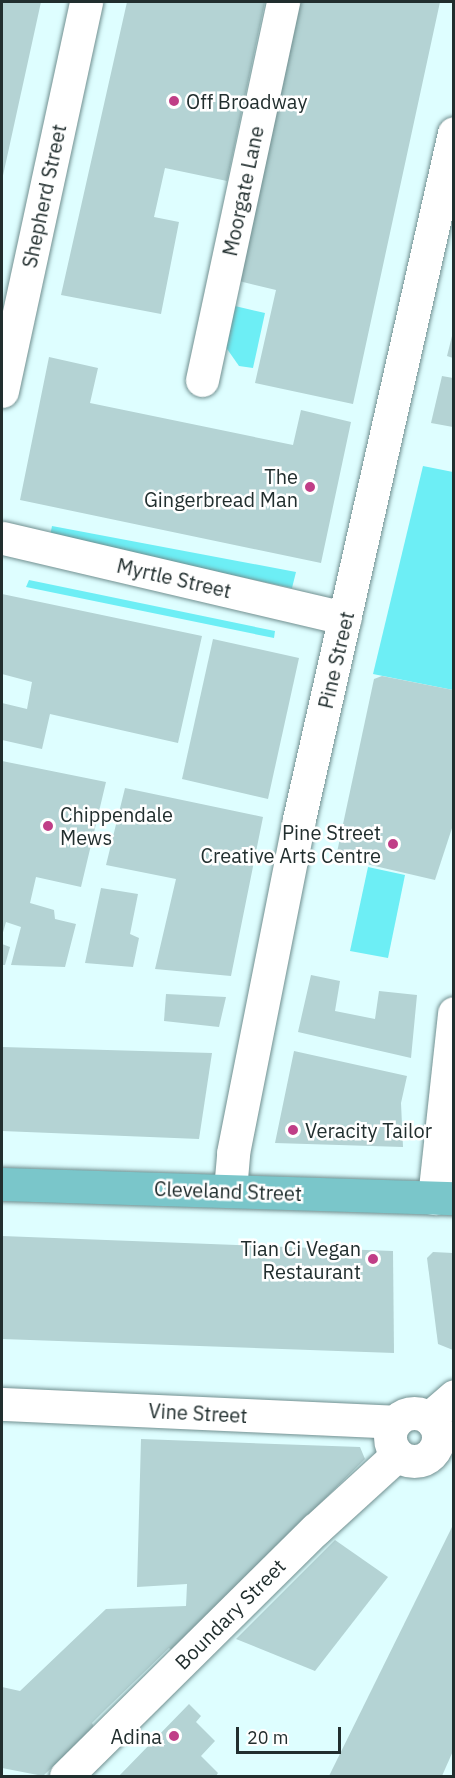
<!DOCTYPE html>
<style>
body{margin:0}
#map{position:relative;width:455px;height:1778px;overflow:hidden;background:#defeff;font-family:"IBM Plex Sans",sans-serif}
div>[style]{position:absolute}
.green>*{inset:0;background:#6deef5}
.building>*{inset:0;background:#b4d3d4}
.roads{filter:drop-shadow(0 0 2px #718f90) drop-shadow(0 0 2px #718f90)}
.minor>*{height:33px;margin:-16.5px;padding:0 16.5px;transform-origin:16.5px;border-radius:16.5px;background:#fff}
.minor>.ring{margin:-16.5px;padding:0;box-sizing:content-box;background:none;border:33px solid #fff;border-radius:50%}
.major>*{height:33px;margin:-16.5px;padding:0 16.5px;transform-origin:16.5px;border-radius:16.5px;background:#7ac6ca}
.dots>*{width:16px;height:16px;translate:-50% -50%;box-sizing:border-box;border:3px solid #fff;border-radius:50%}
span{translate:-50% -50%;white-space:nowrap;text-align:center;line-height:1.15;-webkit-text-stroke:5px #fff;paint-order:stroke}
.poi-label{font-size:20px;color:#212e2e}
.left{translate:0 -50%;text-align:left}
.right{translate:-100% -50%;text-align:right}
.street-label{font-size:20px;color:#212e2e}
.frame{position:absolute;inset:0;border:3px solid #212e2e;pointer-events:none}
.scale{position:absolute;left:236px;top:1727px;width:105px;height:27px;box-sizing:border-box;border:3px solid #212e2e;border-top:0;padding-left:8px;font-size:18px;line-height:21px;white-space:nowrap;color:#212e2e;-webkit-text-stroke:4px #fff;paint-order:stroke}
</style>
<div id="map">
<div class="green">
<i style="clip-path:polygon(235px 306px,265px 313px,253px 368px,239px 366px,225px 346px)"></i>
<i style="clip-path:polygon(423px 466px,453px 472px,453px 690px,373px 674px)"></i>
<i style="clip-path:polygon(52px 526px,296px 572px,292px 588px,50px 536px)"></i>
<i style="clip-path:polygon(29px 580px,275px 631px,274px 638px,26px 587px)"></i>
<i style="clip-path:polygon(368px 867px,405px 875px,388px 958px,350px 951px)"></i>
</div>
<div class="building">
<i style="clip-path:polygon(2px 2px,41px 2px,2px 180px)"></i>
<i style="clip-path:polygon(127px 2px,265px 2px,227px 181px,165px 168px,154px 217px,179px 222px,161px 314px,61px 295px)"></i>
<i style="clip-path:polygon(299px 2px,440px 2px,353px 404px,255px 383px,276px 290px,239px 281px)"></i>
<i style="clip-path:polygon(453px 332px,453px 358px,447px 356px)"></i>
<i style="clip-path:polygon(49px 357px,98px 368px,90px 403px,293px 445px,301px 410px,351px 422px,321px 563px,20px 500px)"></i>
<i style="clip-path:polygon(442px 376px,453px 378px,453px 427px,431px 423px)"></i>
<i style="clip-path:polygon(2px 594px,202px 636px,178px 743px,50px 714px,42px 749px,2px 740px,2px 703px,27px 709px,32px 682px,2px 674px)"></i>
<i style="clip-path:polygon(213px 639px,299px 658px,268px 799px,182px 779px)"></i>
<i style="clip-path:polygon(382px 676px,453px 690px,453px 825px,435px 880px,336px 857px,374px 679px)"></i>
<i style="clip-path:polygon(2px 761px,106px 782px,81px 887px,36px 877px,30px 903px,54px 910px,55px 919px,76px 924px,65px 967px,11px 965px,21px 927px,6px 922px,2px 936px)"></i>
<i style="clip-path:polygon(125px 788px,263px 817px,231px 976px,155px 969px,176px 879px,106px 865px)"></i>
<i style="clip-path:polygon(101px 888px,138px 894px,130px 934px,139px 938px,133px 967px,85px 963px)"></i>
<i style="clip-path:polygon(2px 944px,10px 947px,5px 965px,2px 965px)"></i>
<i style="clip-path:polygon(311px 975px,340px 981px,335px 1011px,375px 1019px,379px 991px,417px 995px,411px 1058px,298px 1032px)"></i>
<i style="clip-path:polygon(166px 994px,226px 997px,219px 1027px,164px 1021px)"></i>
<i style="clip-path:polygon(2px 1047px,212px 1053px,199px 1139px,2px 1131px)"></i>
<i style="clip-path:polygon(294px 1051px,407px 1076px,401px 1103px,403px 1147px,275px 1143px)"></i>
<i style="clip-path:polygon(2px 1236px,393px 1251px,394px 1353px,2px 1339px)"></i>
<i style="clip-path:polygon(433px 1252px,453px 1253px,453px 1350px,438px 1344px,427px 1258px)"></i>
<i style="clip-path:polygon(141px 1439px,360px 1447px,365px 1459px,172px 1650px,169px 1648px,102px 1713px,92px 1723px,94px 1727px,43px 1776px,2px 1768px,2px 1687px,20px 1691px,106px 1609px,186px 1606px,187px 1584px,137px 1587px)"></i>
<i style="clip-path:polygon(453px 1525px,453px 1751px,442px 1776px,329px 1776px)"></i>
<i style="clip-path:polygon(335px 1540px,388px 1577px,315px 1671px,236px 1639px)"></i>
<i style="clip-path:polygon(189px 1704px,201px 1716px,196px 1722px,215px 1741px,201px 1756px,218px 1773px,216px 1776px,119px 1776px)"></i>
</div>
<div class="roads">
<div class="minor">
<i style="left:202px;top:380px;width:387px;rotate:-77.9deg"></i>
<i style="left:2px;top:391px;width:398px;rotate:-77.8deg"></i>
<i style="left:3px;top:538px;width:351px;rotate:13.2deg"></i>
<i style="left:230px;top:1190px;width:37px;rotate:-85deg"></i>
<i style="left:233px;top:1153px;width:340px;rotate:-78.8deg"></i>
<i style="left:299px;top:819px;width:703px;rotate:-77.27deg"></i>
<i style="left:434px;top:1198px;width:186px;rotate:-83.8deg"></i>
<i style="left:2px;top:1404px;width:393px;rotate:2.6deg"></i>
<i class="ring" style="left:390px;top:1413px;width:15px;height:15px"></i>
<i style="left:429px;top:1418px;width:33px;rotate:-41deg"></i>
<i style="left:66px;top:1776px;width:351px;rotate:-44.7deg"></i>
<i style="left:316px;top:1529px;width:110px;rotate:-42.4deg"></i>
</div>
<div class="major">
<i style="left:2px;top:1184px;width:452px;rotate:1.8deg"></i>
</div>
</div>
<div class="dots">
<i style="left:174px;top:101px;background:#c03e87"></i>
<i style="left:310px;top:487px;background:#c03e87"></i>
<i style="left:48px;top:826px;background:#c03e87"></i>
<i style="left:393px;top:844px;background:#c03e87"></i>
<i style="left:293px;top:1130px;background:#c03e87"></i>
<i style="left:373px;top:1259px;background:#c03e87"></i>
<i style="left:174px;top:1736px;background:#c03e87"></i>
</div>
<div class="poi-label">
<span class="left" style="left:186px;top:101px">Off Broadway</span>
<span class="right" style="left:298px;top:488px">The<br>Gingerbread Man</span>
<span class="left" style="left:60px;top:826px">Chippendale<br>Mews</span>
<span class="right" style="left:381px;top:844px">Pine Street<br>Creative Arts Centre</span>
<span class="left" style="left:305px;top:1130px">Veracity Tailor</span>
<span class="right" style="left:361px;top:1260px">Tian Ci Vegan<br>Restaurant</span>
<span class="right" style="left:162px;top:1736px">Adina</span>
</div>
<div class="street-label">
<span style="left:243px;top:191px;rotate:-78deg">Moorgate Lane</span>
<span style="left:44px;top:196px;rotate:-78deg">Shepherd Street</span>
<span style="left:174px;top:578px;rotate:13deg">Myrtle Street</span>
<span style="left:336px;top:660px;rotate:-77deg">Pine Street</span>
<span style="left:228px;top:1191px;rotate:2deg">Cleveland Street</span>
<span style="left:198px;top:1413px;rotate:3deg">Vine Street</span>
<span style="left:230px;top:1614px;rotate:-45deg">Boundary Street</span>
</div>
<div class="frame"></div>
<div class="scale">20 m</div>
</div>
